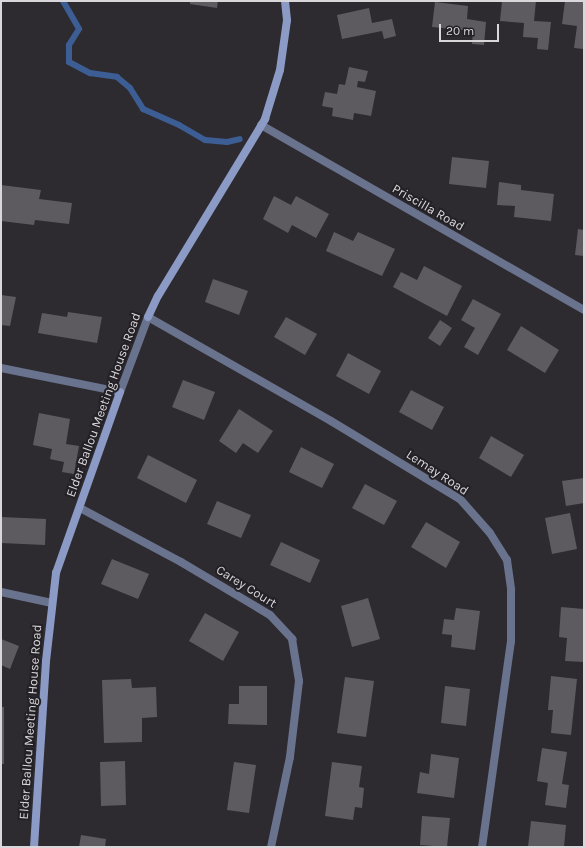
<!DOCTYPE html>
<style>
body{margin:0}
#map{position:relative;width:585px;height:848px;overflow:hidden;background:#2d2b2f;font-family:Karla,sans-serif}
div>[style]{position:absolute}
.stream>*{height:6px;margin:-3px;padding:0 3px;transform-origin:3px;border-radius:3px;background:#3d5e95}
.building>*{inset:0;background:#5e5b60}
.street>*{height:8px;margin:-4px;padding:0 4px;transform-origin:4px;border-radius:4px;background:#69738e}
.secondary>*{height:8px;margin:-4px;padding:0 4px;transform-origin:4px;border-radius:4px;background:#8b9bc6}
span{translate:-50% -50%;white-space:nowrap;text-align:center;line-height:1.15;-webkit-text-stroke:4px #232126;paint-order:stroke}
.street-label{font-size:13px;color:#d9d7da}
.frame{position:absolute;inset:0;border:2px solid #d9d7da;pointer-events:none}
.scale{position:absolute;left:439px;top:24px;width:60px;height:18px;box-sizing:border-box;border:2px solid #d9d7da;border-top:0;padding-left:5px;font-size:12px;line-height:14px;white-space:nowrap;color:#d9d7da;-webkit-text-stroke:3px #232126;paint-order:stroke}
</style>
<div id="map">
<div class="stream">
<i style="left:63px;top:1px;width:32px;rotate:60deg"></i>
<i style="left:79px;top:29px;width:19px;rotate:122deg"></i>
<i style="left:69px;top:45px;width:17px;rotate:90deg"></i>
<i style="left:69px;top:62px;width:24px;rotate:28deg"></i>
<i style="left:90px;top:73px;width:27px;rotate:8deg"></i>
<i style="left:117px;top:77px;width:17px;rotate:40deg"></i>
<i style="left:130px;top:88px;width:25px;rotate:58deg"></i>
<i style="left:143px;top:109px;width:39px;rotate:24deg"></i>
<i style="left:179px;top:125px;width:30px;rotate:30deg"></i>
<i style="left:205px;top:140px;width:22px;rotate:5deg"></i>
<i style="left:227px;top:142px;width:13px;rotate:-13deg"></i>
</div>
<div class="building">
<i style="clip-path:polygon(190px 1px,218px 1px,217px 8px,190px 4px)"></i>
<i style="clip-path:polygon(502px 1px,536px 1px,534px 21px,551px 22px,548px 50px,537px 49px,538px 38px,523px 37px,524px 23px,500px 21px)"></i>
<i style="clip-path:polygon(565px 1px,584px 1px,584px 49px,574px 48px,577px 26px,562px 24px)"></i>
<i style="clip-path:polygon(435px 2px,468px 6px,467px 19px,486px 22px,484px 45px,472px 44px,473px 31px,432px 27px)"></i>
<i style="clip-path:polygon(369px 8px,372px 23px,392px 19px,396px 36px,384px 39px,382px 31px,342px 39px,337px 15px)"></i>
<i style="clip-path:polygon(349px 67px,368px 71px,365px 82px,358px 81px,357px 87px,376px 91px,371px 116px,354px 113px,353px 120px,332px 116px,333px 108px,322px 106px,325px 92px,337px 94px,339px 84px,345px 85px)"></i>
<i style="clip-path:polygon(452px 157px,489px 161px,486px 188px,449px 184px)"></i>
<i style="clip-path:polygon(499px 182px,521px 185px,521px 190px,554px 194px,551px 221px,514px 217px,515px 206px,497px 205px)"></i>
<i style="clip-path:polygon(1px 185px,41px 190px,39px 199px,72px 203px,69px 224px,35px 220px,34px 225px,1px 221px)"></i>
<i style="clip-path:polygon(274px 196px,291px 205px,296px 196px,329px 214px,316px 238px,292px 225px,288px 233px,263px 219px)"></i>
<i style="clip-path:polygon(578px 229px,584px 230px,584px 256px,575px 255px)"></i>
<i style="clip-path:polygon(334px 232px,353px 241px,358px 232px,395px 249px,382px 276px,326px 251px)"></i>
<i style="clip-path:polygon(424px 266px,462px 286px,447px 316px,393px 287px,401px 272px,417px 280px)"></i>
<i style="clip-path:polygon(213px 279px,248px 291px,239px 315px,205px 302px)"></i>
<i style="clip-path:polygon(1px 295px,16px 297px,10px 326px,1px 325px)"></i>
<i style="clip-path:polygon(473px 299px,501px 314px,478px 355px,464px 347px,475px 328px,461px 320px)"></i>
<i style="clip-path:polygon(68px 312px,102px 317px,97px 343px,38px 333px,42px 313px,67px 317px)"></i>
<i style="clip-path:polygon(286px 317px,317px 334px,305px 355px,274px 337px)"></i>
<i style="clip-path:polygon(440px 320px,452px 328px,440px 346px,428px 338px)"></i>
<i style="clip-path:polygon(521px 326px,559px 350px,545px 373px,507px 350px)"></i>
<i style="clip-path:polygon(348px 353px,381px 371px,369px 394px,336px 376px)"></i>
<i style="clip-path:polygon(183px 380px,215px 392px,204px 420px,172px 407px)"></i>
<i style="clip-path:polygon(411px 390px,444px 407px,432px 430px,399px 412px)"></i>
<i style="clip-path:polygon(239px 409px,273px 431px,258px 453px,243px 443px,236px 453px,219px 441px)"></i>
<i style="clip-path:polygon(39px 413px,70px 419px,66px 444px,79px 446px,74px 474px,62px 472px,64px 462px,50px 459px,52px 449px,33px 445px)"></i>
<i style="clip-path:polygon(491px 436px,524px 455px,511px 477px,479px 458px)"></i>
<i style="clip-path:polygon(301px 447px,334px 464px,322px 488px,289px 472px)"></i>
<i style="clip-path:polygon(148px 455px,197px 480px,186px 503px,137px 478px)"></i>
<i style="clip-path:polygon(584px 478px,584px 503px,566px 506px,562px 481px)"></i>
<i style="clip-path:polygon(365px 484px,397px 501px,384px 525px,352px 508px)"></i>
<i style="clip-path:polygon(217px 501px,251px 515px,241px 538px,207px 524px)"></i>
<i style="clip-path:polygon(570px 513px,577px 549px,552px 554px,545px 518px)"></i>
<i style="clip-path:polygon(1px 517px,46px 519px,45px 545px,1px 543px)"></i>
<i style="clip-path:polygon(426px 522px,460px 542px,446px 568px,411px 547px)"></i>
<i style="clip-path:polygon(281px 542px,320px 560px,310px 583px,270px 565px)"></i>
<i style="clip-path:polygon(112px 559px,149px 574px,138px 599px,101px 584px)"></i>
<i style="clip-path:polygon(368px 598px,380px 639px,352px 647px,341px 606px)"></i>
<i style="clip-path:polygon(561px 607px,584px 609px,584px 662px,565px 661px,567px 638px,559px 637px)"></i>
<i style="clip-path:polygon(456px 608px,480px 611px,475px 650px,451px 647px,452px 635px,442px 634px,444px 619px,454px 620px)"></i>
<i style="clip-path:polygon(205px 613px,239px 632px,223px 661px,189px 641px)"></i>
<i style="clip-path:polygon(1px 639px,19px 646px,10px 669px,1px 665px)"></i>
<i style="clip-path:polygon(551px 676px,577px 679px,571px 735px,551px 733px,553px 710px,548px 710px)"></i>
<i style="clip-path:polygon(345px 677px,374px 681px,366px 737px,337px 733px)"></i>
<i style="clip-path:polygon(131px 679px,132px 688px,156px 687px,157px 717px,142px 718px,142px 742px,104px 743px,102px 680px)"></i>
<i style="clip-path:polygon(239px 686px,267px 686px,267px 725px,228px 724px,229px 704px,239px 704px)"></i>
<i style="clip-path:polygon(445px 686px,470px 689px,466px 726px,441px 723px)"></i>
<i style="clip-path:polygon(1px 707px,4px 707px,4px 764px,1px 764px)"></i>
<i style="clip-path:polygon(542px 748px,567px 752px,562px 784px,569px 785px,566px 808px,545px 805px,548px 783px,537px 781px)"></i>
<i style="clip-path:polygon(431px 754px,459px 758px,454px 798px,417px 793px,420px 772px,429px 774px)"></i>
<i style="clip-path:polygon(125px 761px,126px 805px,101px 806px,100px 762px)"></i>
<i style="clip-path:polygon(234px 762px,256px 765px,249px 813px,227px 810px)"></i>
<i style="clip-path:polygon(332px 762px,362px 766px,359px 787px,364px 788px,362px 808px,355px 807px,353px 820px,325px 816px)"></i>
<i style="clip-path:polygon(422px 816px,450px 818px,447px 847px,420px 845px)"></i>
<i style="clip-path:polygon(531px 821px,566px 825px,564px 847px,528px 847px)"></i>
<i style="clip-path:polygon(81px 835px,106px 839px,105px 847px,79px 847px)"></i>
</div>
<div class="street">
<i style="left:261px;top:125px;width:372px;rotate:29.8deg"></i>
<i style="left:1px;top:368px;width:121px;rotate:11.4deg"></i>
<i style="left:120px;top:392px;width:80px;rotate:-69.5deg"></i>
<i style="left:148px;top:317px;width:210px;rotate:29.6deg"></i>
<i style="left:331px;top:421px;width:151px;rotate:31.2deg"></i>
<i style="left:460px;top:499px;width:45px;rotate:48.6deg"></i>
<i style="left:490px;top:533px;width:32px;rotate:58deg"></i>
<i style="left:507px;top:560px;width:30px;rotate:82deg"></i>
<i style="left:511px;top:590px;width:51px;rotate:90deg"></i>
<i style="left:511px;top:641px;width:208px;rotate:98deg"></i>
<i style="left:80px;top:508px;width:115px;rotate:28.1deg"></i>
<i style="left:181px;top:562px;width:104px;rotate:30.8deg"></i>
<i style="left:270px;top:615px;width:33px;rotate:47deg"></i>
<i style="left:292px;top:639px;width:43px;rotate:80.5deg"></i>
<i style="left:299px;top:681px;width:77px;rotate:96.8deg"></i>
<i style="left:290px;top:757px;width:92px;rotate:101.9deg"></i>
<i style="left:1px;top:592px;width:52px;rotate:12.2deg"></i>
</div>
<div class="secondary">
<i style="left:148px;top:317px;width:23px;rotate:-65deg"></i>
<i style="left:158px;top:296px;width:207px;rotate:-58.8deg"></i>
<i style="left:265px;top:119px;width:51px;rotate:-73deg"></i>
<i style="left:280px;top:70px;width:50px;rotate:-82deg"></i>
<i style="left:287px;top:20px;width:19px;rotate:-96deg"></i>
<i style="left:34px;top:847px;width:186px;rotate:-86.3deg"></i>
<i style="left:46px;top:661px;width:89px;rotate:-83.5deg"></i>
<i style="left:56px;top:573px;width:192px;rotate:-70.5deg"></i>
</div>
<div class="street-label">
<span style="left:428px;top:208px;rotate:30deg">Priscilla Road</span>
<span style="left:104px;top:405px;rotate:-70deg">Elder Ballou Meeting House Road</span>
<span style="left:437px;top:473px;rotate:33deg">Lemay Road</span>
<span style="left:246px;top:587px;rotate:32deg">Carey Court</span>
<span style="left:31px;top:722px;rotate:-86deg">Elder Ballou Meeting House Road</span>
</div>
<div class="frame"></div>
<div class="scale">20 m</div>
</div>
